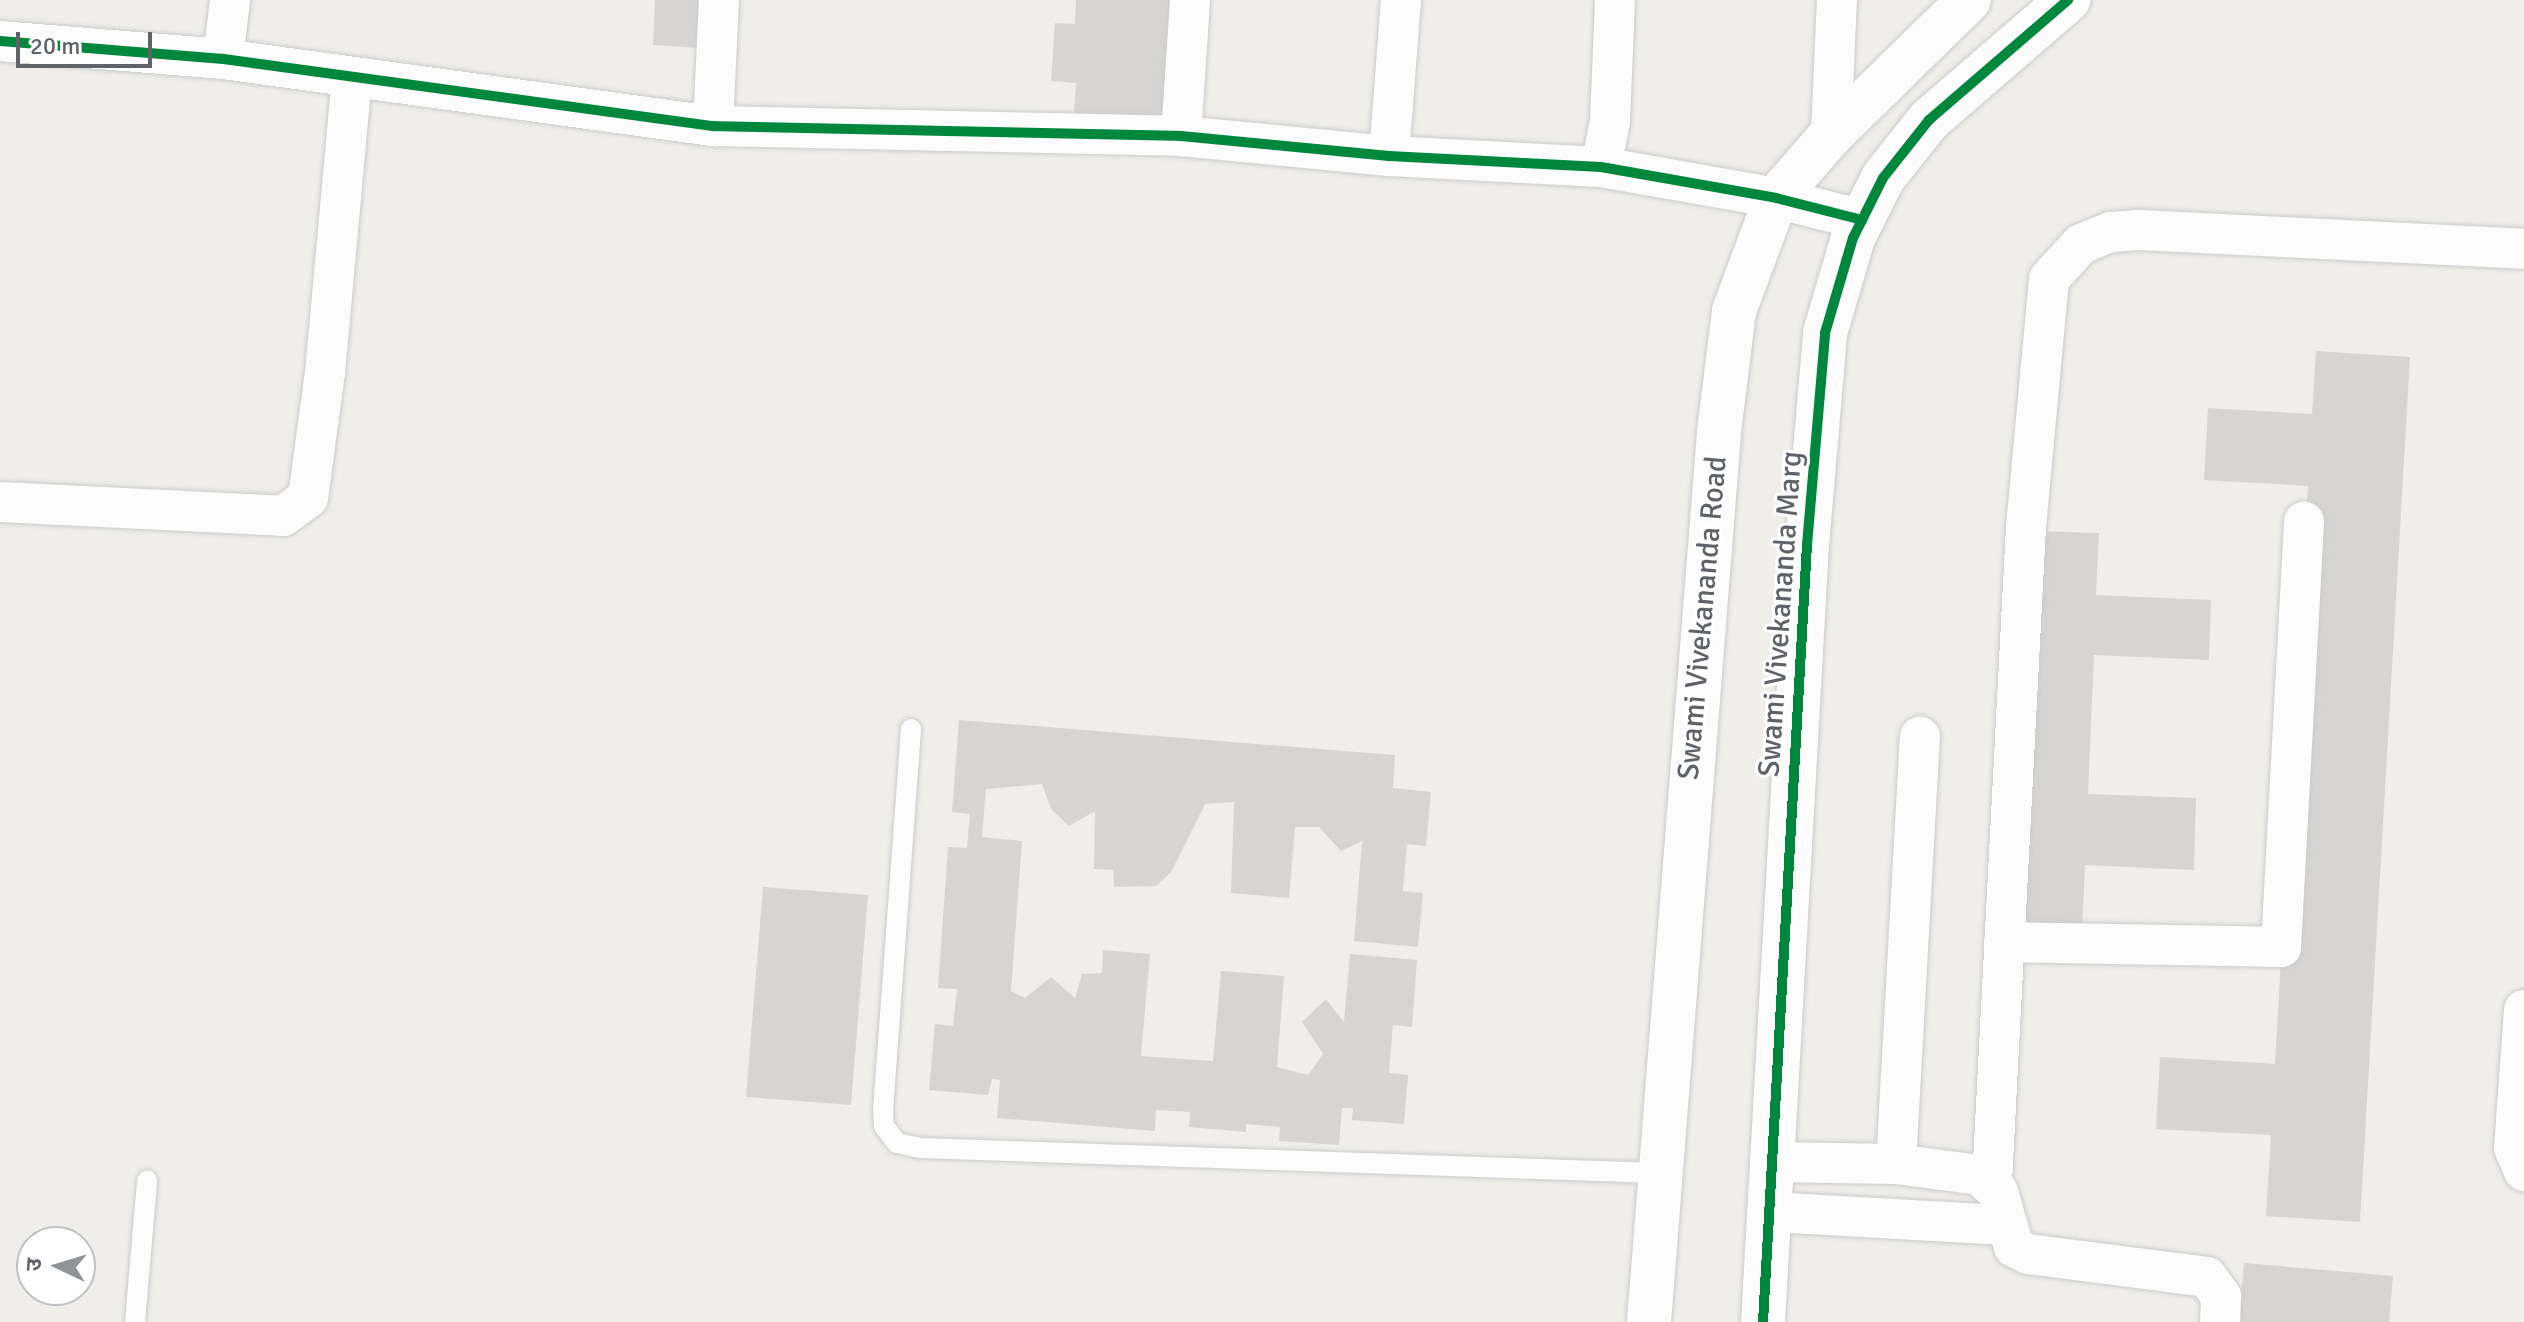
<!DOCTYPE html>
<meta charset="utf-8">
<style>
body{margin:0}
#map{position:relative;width:2524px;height:1322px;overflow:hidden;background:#efeeea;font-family:Signika,"Noto Sans Devanagari",sans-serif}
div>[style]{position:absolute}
.building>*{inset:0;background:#d6d5d3}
.roads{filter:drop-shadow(0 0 2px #cbcccc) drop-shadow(0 0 2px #cbcccc)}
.service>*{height:20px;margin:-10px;padding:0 10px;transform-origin:10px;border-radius:10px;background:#fdfcfc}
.minor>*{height:40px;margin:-20px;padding:0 20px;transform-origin:20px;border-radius:20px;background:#fdfcfc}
.tertiary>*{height:44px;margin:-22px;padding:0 22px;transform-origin:22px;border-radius:22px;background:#fdfcfc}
.cycleway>*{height:10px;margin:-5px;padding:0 5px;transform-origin:5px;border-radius:5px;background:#00873e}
span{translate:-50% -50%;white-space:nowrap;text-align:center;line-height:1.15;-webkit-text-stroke:6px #fff;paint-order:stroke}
.street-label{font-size:30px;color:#5f6368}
.north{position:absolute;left:16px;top:1226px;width:80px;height:80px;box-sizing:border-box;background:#fff;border:2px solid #bfc1c3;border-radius:50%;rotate:274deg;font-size:22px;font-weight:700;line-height:32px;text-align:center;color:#5f6368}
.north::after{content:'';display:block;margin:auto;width:28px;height:36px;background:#919496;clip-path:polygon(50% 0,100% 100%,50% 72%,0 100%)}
.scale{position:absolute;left:16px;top:32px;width:136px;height:36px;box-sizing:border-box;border:4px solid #5f6368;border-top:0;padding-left:10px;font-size:24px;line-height:28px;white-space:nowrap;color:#5f6368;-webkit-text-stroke:6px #fff;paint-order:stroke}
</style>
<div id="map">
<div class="building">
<i style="clip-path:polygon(655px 0,702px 0,699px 48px,653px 45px)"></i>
<i style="clip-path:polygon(1076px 0,1173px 0,1166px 118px,1074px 113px,1076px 83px,1051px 81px,1055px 23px,1075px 24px)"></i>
<i style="clip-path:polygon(2316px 351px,2410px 357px,2360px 1222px,2266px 1216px,2271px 1135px,2156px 1129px,2160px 1057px,2275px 1064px,2308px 486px,2204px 480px,2208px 408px,2312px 414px)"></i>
<i style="clip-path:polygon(2037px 531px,2099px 533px,2096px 595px,2211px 600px,2209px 660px,2094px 655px,2088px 794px,2196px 798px,2194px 870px,2085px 865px,2082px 932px,2021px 930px)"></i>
<i style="clip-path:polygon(959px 720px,1395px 755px,1393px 788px,1431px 792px,1426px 846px,1407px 844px,1403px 891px,1423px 893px,1418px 947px,1354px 941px,1362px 841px,1341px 851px,1319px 827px,1295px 827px,1289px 898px,1231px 893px,1234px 802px,1205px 804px,1171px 872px,1156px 886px,1114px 887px,1113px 870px,1094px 869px,1095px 811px,1069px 826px,1051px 809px,1042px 784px,986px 789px,982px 837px,1022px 841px,1011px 991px,1025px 998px,1051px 977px,1075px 998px,1082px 974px,1102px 973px,1103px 950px,1150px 954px,1141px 1056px,1213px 1061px,1221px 971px,1284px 976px,1277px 1067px,1308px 1075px,1323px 1054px,1302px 1022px,1326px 999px,1344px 1022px,1350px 954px,1417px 960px,1412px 1027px,1393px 1025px,1389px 1073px,1408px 1075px,1404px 1124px,1352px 1120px,1353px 1108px,1342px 1108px,1339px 1145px,1279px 1141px,1280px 1127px,1246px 1124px,1246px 1132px,1189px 1127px,1190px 1112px,1156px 1110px,1155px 1131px,997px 1118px,1000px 1080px,992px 1079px,988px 1095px,929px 1090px,935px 1024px,953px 1026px,957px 989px,938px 988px,948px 847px,967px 848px,970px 814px,952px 812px)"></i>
<i style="clip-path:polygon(763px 887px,868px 895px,851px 1105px,746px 1097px)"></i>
<i style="clip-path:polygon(2244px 1263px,2393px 1276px,2389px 1322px,2239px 1322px)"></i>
</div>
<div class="roads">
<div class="service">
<i style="left:911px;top:729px;width:380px;rotate:94.2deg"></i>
<i style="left:883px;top:1108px;width:18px;rotate:87deg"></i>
<i style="left:884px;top:1126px;width:21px;rotate:53deg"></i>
<i style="left:897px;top:1143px;width:25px;rotate:12deg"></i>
<i style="left:921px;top:1148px;width:737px;rotate:1.94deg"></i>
<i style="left:135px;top:1322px;width:142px;rotate:-85.1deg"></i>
</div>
<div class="minor">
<i style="left:0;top:41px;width:224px;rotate:4.6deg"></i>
<i style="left:223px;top:59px;width:495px;rotate:7.8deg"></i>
<i style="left:713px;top:126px;width:468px;rotate:1.2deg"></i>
<i style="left:1181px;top:136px;width:209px;rotate:5.5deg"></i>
<i style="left:1389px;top:156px;width:212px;rotate:3deg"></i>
<i style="left:1601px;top:167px;width:178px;rotate:10deg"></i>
<i style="left:1776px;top:198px;width:89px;rotate:14.3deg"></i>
<i style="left:223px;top:59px;width:59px;rotate:-83.2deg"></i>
<i style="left:713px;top:126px;width:126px;rotate:-87.3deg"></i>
<i style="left:1831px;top:135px;width:135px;rotate:-87.5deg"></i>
<i style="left:1181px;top:136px;width:136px;rotate:-86.2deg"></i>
<i style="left:1389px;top:156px;width:156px;rotate:-85.6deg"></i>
<i style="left:1601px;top:167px;width:47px;rotate:-78.9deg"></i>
<i style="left:1610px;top:121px;width:121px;rotate:-87.6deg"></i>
<i style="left:0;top:502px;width:283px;rotate:2.8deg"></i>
<i style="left:283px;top:516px;width:31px;rotate:-36deg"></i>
<i style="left:308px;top:498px;width:126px;rotate:-82.3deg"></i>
<i style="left:325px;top:373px;width:297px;rotate:-84.8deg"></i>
<i style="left:2004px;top:942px;width:277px;rotate:1deg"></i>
<i style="left:2281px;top:947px;width:426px;rotate:-86.9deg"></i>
<i style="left:2524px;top:1010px;width:138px;rotate:94.1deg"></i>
<i style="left:2514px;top:1148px;width:25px;rotate:67deg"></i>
<i style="left:1774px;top:1162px;width:122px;rotate:0.9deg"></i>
<i style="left:1896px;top:1164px;width:84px;rotate:7.5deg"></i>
<i style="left:1979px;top:1175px;width:25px;rotate:42deg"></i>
<i style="left:1998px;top:1192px;width:57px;rotate:73.8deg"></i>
<i style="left:2014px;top:1247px;width:16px;rotate:27deg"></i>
<i style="left:2028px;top:1254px;width:180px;rotate:7.3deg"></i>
<i style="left:2207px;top:1277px;width:24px;rotate:54deg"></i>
<i style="left:2221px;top:1296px;width:26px;rotate:92deg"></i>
<i style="left:1896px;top:1164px;width:428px;rotate:-86.8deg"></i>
<i style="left:1992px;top:1182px;width:656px;rotate:-87.03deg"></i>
<i style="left:2026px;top:527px;width:249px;rotate:-84.7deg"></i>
<i style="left:2049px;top:279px;width:47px;rotate:-47.6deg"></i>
<i style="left:2081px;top:244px;width:32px;rotate:-22deg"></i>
<i style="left:2111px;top:232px;width:28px;rotate:-4deg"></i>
<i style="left:2139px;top:230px;width:385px;rotate:2.8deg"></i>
<i style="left:1771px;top:1212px;width:233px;rotate:3.2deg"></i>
</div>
<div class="tertiary">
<i style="left:1649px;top:1322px;width:893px;rotate:-85.5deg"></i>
<i style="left:1719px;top:432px;width:122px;rotate:-82.9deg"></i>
<i style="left:1734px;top:311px;width:121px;rotate:-69.6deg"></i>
<i style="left:1776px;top:198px;width:84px;rotate:-48.9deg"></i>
<i style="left:1831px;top:135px;width:193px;rotate:-44.4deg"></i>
<i style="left:1763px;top:1322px;width:778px;rotate:-86.76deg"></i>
<i style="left:1807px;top:545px;width:213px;rotate:-85.1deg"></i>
<i style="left:1825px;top:333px;width:99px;rotate:-73.6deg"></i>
<i style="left:1853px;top:238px;width:67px;rotate:-63.4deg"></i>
<i style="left:1883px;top:178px;width:74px;rotate:-51.6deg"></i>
<i style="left:1929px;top:120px;width:184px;rotate:-40.8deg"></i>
</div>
</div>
<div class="cycleway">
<i style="left:0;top:41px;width:224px;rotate:4.6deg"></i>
<i style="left:223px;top:59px;width:495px;rotate:7.8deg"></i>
<i style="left:713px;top:126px;width:468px;rotate:1.2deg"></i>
<i style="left:1181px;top:136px;width:209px;rotate:5.5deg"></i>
<i style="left:1389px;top:156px;width:212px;rotate:3deg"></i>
<i style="left:1601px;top:167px;width:178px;rotate:10deg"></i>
<i style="left:1776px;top:198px;width:89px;rotate:14.3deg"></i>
<i style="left:1763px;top:1322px;width:778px;rotate:-86.76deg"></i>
<i style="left:1807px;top:545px;width:213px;rotate:-85.1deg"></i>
<i style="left:1825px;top:333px;width:99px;rotate:-73.6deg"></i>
<i style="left:1853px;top:238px;width:67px;rotate:-63.4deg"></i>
<i style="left:1883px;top:178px;width:74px;rotate:-51.6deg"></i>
<i style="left:1929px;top:120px;width:184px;rotate:-40.8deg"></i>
</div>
<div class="street-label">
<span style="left:1781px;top:614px;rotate:-86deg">Swami Vivekananda Marg</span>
<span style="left:1703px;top:618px;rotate:-85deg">Swami Vivekananda Road</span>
</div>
<div class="north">उ</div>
<div class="scale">20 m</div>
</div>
